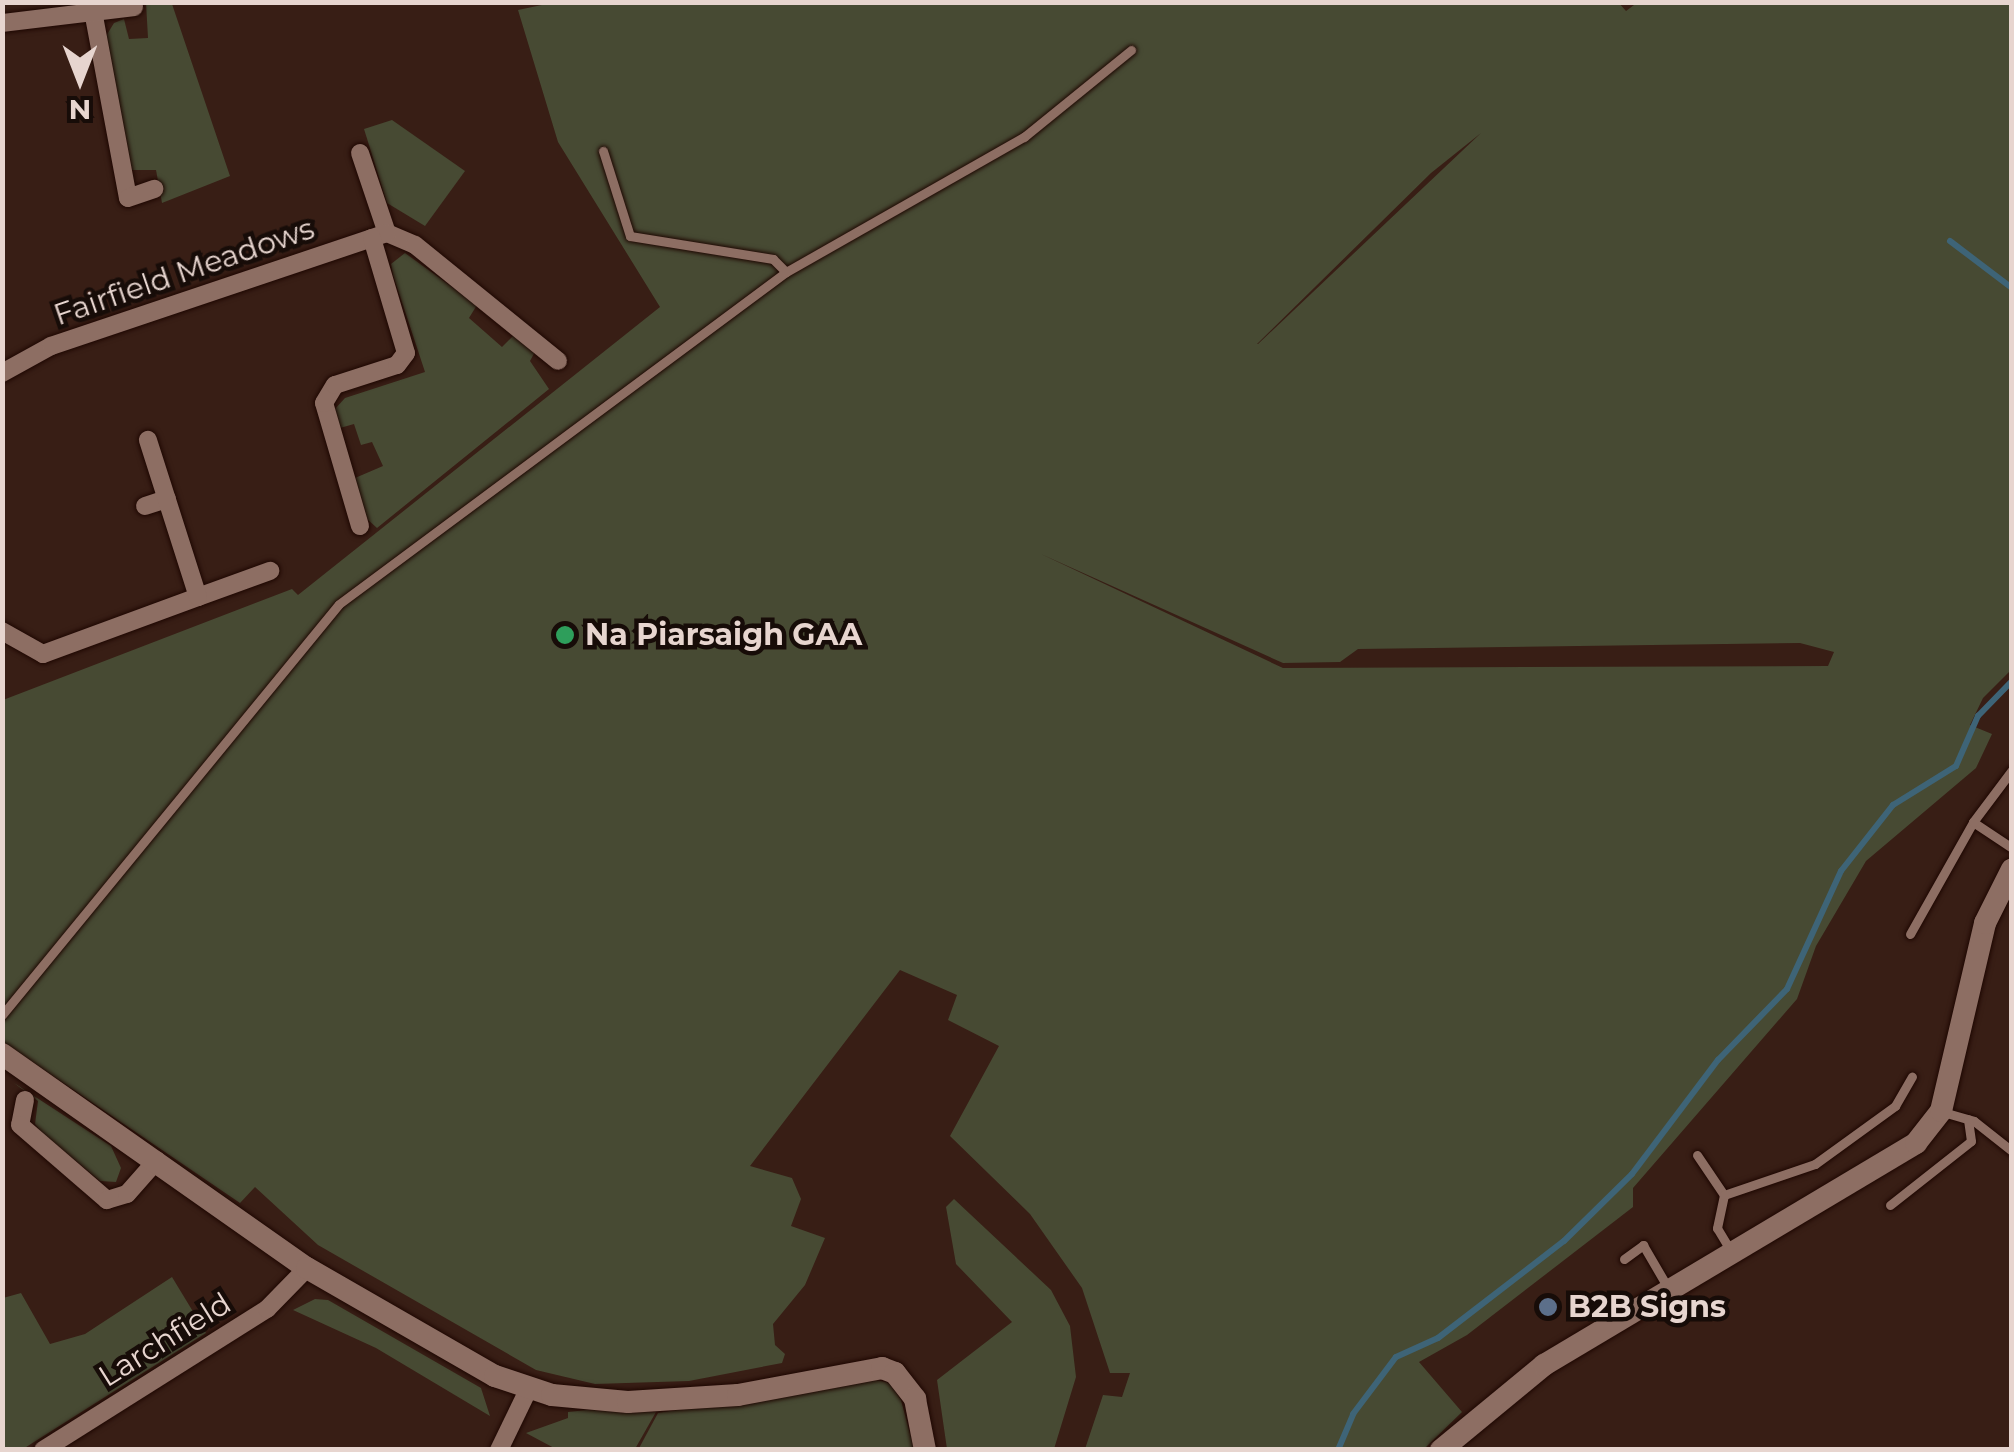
<!DOCTYPE html>
<style>
body{margin:0}
#map{position:relative;width:2014px;height:1452px;overflow:hidden;background:#381e15;font-family:Montserrat,sans-serif}
div>[style]{position:absolute}
.green>*{inset:0;background:#474a33}
.stream>*{height:6px;margin:-3px;padding:0 3px;transform-origin:3px;border-radius:3px;background:#3e6477}
.roads{filter:drop-shadow(0 0 2px #1e0702) drop-shadow(0 0 2px #1e0702)}
.service>*{height:9px;margin:-4.5px;padding:0 4.5px;transform-origin:4.5px;border-radius:4.5px;background:#8d6e63}
.minor>*{height:18px;margin:-9px;padding:0 9px;transform-origin:9px;border-radius:9px;background:#8d6e63}
.tertiary>*{height:22px;margin:-11px;padding:0 11px;transform-origin:11px;border-radius:11px;background:#8d6e63}
.dots>*{width:28px;height:28px;translate:-50% -50%;box-sizing:border-box;border:5px solid #170c08;border-radius:50%}
span{translate:-50% -50%;white-space:nowrap;text-align:center;line-height:1.15;-webkit-text-stroke:9px #170c08;paint-order:stroke}
.street-label{font-size:30px;color:#e7d5cf}
.poi-label{font-size:30px;color:#e7d5cf;font-weight:700}
.left{translate:0 -50%;text-align:left}
.frame{position:absolute;inset:0;border:5px solid #e7d5cf;pointer-events:none}
.north{position:absolute;left:30px;top:30px;width:100px;height:100px;-webkit-text-stroke:8px #170c08;paint-order:stroke;rotate:180deg;font-size:28px;font-weight:700;line-height:40px;text-align:center;color:#e7d5cf}
.north::after{content:'';display:block;margin:auto;width:35px;height:45px;background:#e7d5cf;clip-path:polygon(50% 0,100% 100%,50% 72%,0 100%)}
</style>
<div id="map">
<div class="green">
<i style="clip-path:polygon(evenodd,556px 2px,1618px 2px,1626px 11px,1638px 2px,2011px 3px,2011px 670px,1983px 698px,1970px 725px,1992px 734px,1976px 768px,1866px 861px,1816px 946px,1797px 999px,1633px 1188px,1633px 1207px,1467px 1335px,1419px 1362px,1462px 1412px,1424px 1449px,1085px 1449px,1103px 1395px,1122px 1397px,1130px 1373px,1110px 1373px,1082px 1288px,1030px 1214px,950px 1136px,999px 1046px,948px 1020px,957px 995px,900px 970px,750px 1166px,792px 1178px,801px 1199px,791px 1226px,825px 1238px,805px 1285px,773px 1324px,775px 1345px,785px 1354px,782px 1363px,689px 1381px,595px 1384px,536px 1370px,318px 1245px,255px 1187px,240px 1203px,3px 1042px,3px 700px,292px 589px,298px 595px,660px 307px,558px 142px,518px 10px,556px 2px,1481px 133px,1258px 344px,1257px 344px,1431px 173px,1481px 133px,556px 2px,1041px 554px,1283px 663px,1340px 662px,1358px 649px,1800px 643px,1834px 652px,1828px 666px,1283px 668px,1041px 554px)"></i>
<i style="clip-path:polygon(146px 3px,172px 4px,230px 176px,162px 203px,156px 170px,132px 170px,103px 68px,103px 41px,114px 23px,124px 19px,129px 39px,148px 38px)"></i>
<i style="clip-path:polygon(392px 120px,465px 171px,425px 226px,387px 203px,364px 129px)"></i>
<i style="clip-path:polygon(405px 253px,477px 305px,469px 318px,502px 347px,515px 334px,536px 350px,530px 361px,549px 389px,377px 528px,366px 518px,355px 478px,383px 466px,372px 442px,361px 445px,354px 424px,340px 428px,334px 410px,345px 398px,425px 372px,393px 275px,391px 264px)"></i>
<i style="clip-path:polygon(14px 1083px,111px 1146px,121px 1168px,116px 1182px,100px 1181px,42px 1133px,35px 1124px,38px 1101px)"></i>
<i style="clip-path:polygon(954px 1199px,1051px 1290px,1070px 1326px,1076px 1377px,1054px 1449px,947px 1449px,937px 1380px,1012px 1322px,956px 1264px,946px 1207px)"></i>
<i style="clip-path:polygon(172px 1277px,206px 1333px,23px 1449px,3px 1449px,3px 1298px,21px 1293px,50px 1344px,85px 1334px)"></i>
<i style="clip-path:polygon(315px 1299px,328px 1300px,481px 1388px,490px 1416px,376px 1348px,293px 1310px)"></i>
<i style="clip-path:polygon(871px 1379px,890px 1383px,901px 1400px,914px 1449px,638px 1450px,658px 1413px)"></i>
<i style="clip-path:polygon(568px 1412px,587px 1410px,656px 1412px,635px 1449px,556px 1449px,526px 1433px,568px 1418px)"></i>
</div>
<div class="stream">
<i style="left:1950px;top:241px;width:78px;rotate:37.2deg"></i>
<i style="left:1338px;top:1450px;width:39px;rotate:-67deg"></i>
<i style="left:1353px;top:1414px;width:71px;rotate:-53deg"></i>
<i style="left:1396px;top:1357px;width:46px;rotate:-24.3deg"></i>
<i style="left:1438px;top:1338px;width:159px;rotate:-37.6deg"></i>
<i style="left:1564px;top:1241px;width:95px;rotate:-44.6deg"></i>
<i style="left:1632px;top:1174px;width:143px;rotate:-53deg"></i>
<i style="left:1718px;top:1060px;width:99px;rotate:-45.8deg"></i>
<i style="left:1787px;top:989px;width:130px;rotate:-65.4deg"></i>
<i style="left:1841px;top:871px;width:84px;rotate:-51.8deg"></i>
<i style="left:1893px;top:805px;width:74px;rotate:-31.8deg"></i>
<i style="left:1956px;top:766px;width:55px;rotate:-66.3deg"></i>
<i style="left:1978px;top:716px;width:49px;rotate:-45.8deg"></i>
</div>
<div class="roads">
<div class="service">
<i style="left:603px;top:151px;width:89px;rotate:72.4deg"></i>
<i style="left:630px;top:236px;width:145px;rotate:9.1deg"></i>
<i style="left:773px;top:259px;width:18px;rotate:45deg"></i>
<i style="left:1973px;top:822px;width:47px;rotate:33.7deg"></i>
<i style="left:1910px;top:934px;width:129px;rotate:-60.6deg"></i>
<i style="left:1973px;top:822px;width:65px;rotate:-53.1deg"></i>
<i style="left:2px;top:1015px;width:531px;rotate:-50.65deg"></i>
<i style="left:339px;top:604px;width:557px;rotate:-36.6deg"></i>
<i style="left:786px;top:272px;width:274px;rotate:-29.6deg"></i>
<i style="left:1024px;top:137px;width:138px;rotate:-39.1deg"></i>
<i style="left:1943px;top:1112px;width:32px;rotate:16deg"></i>
<i style="left:1974px;top:1121px;width:48px;rotate:38.3deg"></i>
<i style="left:1697px;top:1155px;width:48px;rotate:56deg"></i>
<i style="left:1724px;top:1195px;width:34px;rotate:102deg"></i>
<i style="left:1717px;top:1228px;width:26px;rotate:59deg"></i>
<i style="left:1724px;top:1195px;width:96px;rotate:-18.8deg"></i>
<i style="left:1815px;top:1164px;width:99px;rotate:-35.9deg"></i>
<i style="left:1895px;top:1106px;width:34px;rotate:-60deg"></i>
<i style="left:1890px;top:1205px;width:103px;rotate:-38.3deg"></i>
<i style="left:1971px;top:1141px;width:22px;rotate:-98deg"></i>
<i style="left:1624px;top:1259px;width:24px;rotate:-36deg"></i>
<i style="left:1643px;top:1245px;width:48px;rotate:59.7deg"></i>
</div>
<div class="minor">
<i style="left:93px;top:11px;width:190px;rotate:79.4deg"></i>
<i style="left:128px;top:198px;width:28px;rotate:-19deg"></i>
<i style="left:2px;top:23px;width:133px;rotate:-6.9deg"></i>
<i style="left:360px;top:153px;width:84px;rotate:71.4deg"></i>
<i style="left:387px;top:233px;width:30px;rotate:23deg"></i>
<i style="left:415px;top:245px;width:184px;rotate:39deg"></i>
<i style="left:2px;top:373px;width:56px;rotate:-28.9deg"></i>
<i style="left:51px;top:346px;width:354px;rotate:-18.6deg"></i>
<i style="left:145px;top:506px;width:23px;rotate:-18deg"></i>
<i style="left:360px;top:526px;width:128px;rotate:-106.3deg"></i>
<i style="left:324px;top:403px;width:21px;rotate:-59deg"></i>
<i style="left:335px;top:385px;width:65px;rotate:-17.9deg"></i>
<i style="left:397px;top:365px;width:15px;rotate:-53deg"></i>
<i style="left:406px;top:353px;width:120px;rotate:-106.5deg"></i>
<i style="left:198px;top:597px;width:77px;rotate:-19.9deg"></i>
<i style="left:2px;top:631px;width:47px;rotate:29.3deg"></i>
<i style="left:43px;top:654px;width:165px;rotate:-20.2deg"></i>
<i style="left:198px;top:597px;width:165px;rotate:-107.7deg"></i>
<i style="left:25px;top:1100px;width:25px;rotate:101deg"></i>
<i style="left:20px;top:1125px;width:115px;rotate:40.8deg"></i>
<i style="left:107px;top:1200px;width:21px;rotate:-17deg"></i>
<i style="left:127px;top:1194px;width:45px;rotate:-48.6deg"></i>
<i style="left:43px;top:1450px;width:265px;rotate:-32.2deg"></i>
<i style="left:267px;top:1309px;width:57px;rotate:-45.7deg"></i>
<i style="left:499px;top:1450px;width:67px;rotate:-64.2deg"></i>
</div>
<div class="tertiary">
<i style="left:2px;top:1054px;width:373px;rotate:35.1deg"></i>
<i style="left:307px;top:1268px;width:217px;rotate:29.9deg"></i>
<i style="left:495px;top:1376px;width:60px;rotate:18.4deg"></i>
<i style="left:552px;top:1395px;width:76px;rotate:5.3deg"></i>
<i style="left:628px;top:1402px;width:110px;rotate:-3.6deg"></i>
<i style="left:738px;top:1395px;width:147px;rotate:-10.6deg"></i>
<i style="left:882px;top:1368px;width:14px;rotate:21deg"></i>
<i style="left:895px;top:1373px;width:33px;rotate:52deg"></i>
<i style="left:915px;top:1399px;width:52px;rotate:78.9deg"></i>
<i style="left:1441px;top:1450px;width:134px;rotate:-39.5deg"></i>
<i style="left:1544px;top:1365px;width:433px;rotate:-30.8deg"></i>
<i style="left:1916px;top:1143px;width:41px;rotate:-52deg"></i>
<i style="left:1941px;top:1111px;width:193px;rotate:-76.8deg"></i>
<i style="left:1985px;top:923px;width:60px;rotate:-63.4deg"></i>
</div>
</div>
<div class="dots">
<i style="left:565px;top:635px;background:#2e9e5b"></i>
<i style="left:1548px;top:1307px;background:#5c6f8a"></i>
</div>
<div class="street-label">
<span style="left:184px;top:272px;rotate:-19deg">Fairfield Meadows</span>
<span style="left:165px;top:1340px;rotate:-32deg">Larchfield</span>
</div>
<div class="poi-label">
<span class="left" style="left:585px;top:635px">Na Piarsaigh GAA</span>
<span class="left" style="left:1568px;top:1307px">B2B Signs</span>
</div>
<div class="frame"></div>
<div class="north">N</div>
</div>
